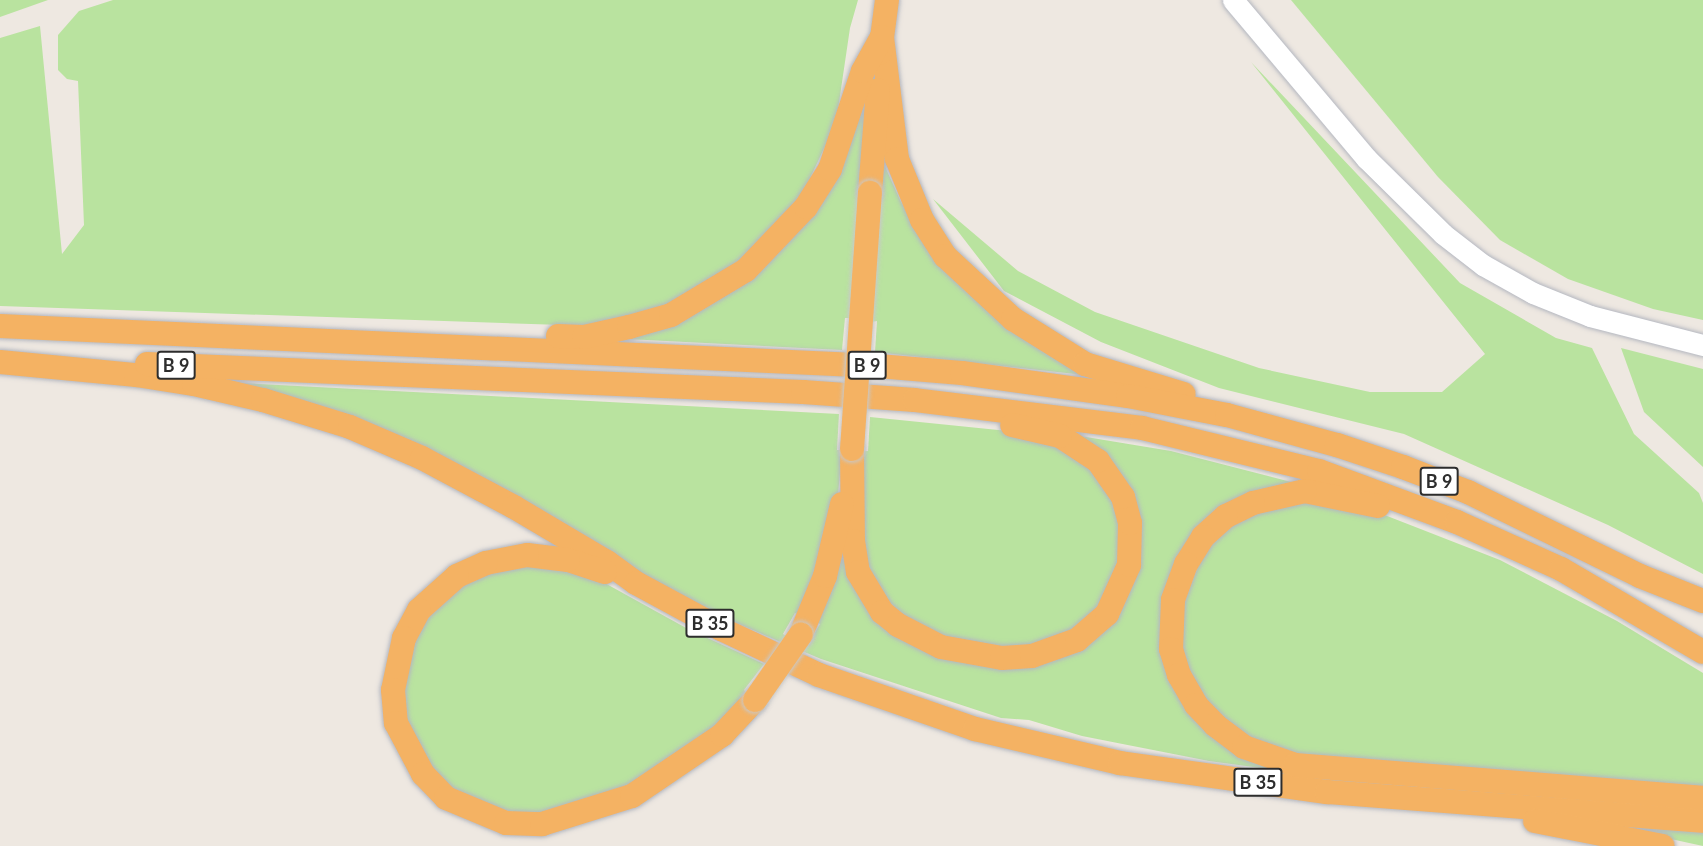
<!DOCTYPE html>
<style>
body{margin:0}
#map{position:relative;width:1703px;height:846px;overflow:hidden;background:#eee8e1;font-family:Lato,sans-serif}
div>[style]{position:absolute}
.green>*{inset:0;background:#b9e39f}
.roads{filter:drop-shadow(0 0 2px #b4b7c0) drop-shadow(0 0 2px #b4b7c0)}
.secondary>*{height:21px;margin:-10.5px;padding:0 10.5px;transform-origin:10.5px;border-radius:10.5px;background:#fff}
.trunk>*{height:24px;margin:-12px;padding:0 12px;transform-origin:12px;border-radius:12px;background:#f4b263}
.bridges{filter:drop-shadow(0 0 2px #c8c8c8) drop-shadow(0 0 2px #c8c8c8)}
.trunk-bridge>*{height:24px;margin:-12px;padding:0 12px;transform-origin:12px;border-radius:12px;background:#f4b263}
span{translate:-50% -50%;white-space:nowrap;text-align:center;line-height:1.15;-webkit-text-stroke:5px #fff;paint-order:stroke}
.shield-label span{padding:2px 4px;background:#fff;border:2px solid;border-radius:4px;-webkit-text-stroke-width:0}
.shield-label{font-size:18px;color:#2d2d2d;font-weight:700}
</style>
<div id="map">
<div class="green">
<i style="clip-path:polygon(0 0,48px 0,0 17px)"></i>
<i style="clip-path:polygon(113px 0,858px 0,850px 28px,836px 123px,804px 191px,768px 235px,725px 272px,657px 310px,593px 326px,0 306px,0 38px,40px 26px,62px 254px,84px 225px,78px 81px,67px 79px,58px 70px,58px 35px,79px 11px)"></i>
<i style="clip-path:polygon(1291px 0,1703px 0,1703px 320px,1653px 309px,1568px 279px,1500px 240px,1438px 177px)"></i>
<i style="clip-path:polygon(1251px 62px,1460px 283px,1556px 338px,1592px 348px,1634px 434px,1699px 493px,1703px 503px,1703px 574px,1608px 525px,1404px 434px,1219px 388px,1101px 342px,1004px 291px,933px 199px,1018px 271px,1095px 312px,1259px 368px,1370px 392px,1442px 392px,1485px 354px)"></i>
<i style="clip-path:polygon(867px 95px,851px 318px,845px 318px,842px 350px,627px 339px,747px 280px)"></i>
<i style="clip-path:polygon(883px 162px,901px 202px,916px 226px,1085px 375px,875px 352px,877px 321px,871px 322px)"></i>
<i style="clip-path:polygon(1621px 348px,1703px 369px,1703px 467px,1644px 412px)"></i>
<i style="clip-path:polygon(241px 383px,839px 414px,837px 450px,842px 450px,838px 495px,802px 615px,795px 613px,783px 634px,806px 647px,820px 624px,815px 621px,842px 554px,845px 554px,894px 631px,1065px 655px,1140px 544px,1080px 436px,1171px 451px,1299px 484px,1191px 537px,1175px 687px,1304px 774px,1209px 761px,1082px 736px,1029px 720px,1001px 718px,821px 659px,715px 614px,641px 575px)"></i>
<i style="clip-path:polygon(870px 417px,1027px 433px,1052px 440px,1094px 468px,1122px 518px,1118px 578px,1083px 627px,1035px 648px,958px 646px,894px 611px,863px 560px,863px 451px,868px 451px)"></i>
<i style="clip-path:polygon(1304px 498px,1382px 514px,1500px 560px,1617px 621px,1703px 673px,1703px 790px,1384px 768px,1267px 748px,1212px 715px,1184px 663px,1179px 617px,1204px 550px,1235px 521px)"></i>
<i style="clip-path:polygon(506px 565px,583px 571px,688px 629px,764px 664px,744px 690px,748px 694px,730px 715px,636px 786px,538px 817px,470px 803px,429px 769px,406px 718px,403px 668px,419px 628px,450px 591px)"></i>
<i style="clip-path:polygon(1640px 827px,1703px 831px,1703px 846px,1643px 833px)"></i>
</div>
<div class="roads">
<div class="secondary">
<i style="left:1233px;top:0;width:207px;rotate:49.9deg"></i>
<i style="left:1366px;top:158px;width:108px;rotate:44.6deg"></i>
<i style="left:1443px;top:234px;width:51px;rotate:37.8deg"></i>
<i style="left:1483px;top:265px;width:57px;rotate:29.2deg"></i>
<i style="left:1533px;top:293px;width:61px;rotate:22deg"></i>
<i style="left:1590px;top:316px;width:117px;rotate:14.4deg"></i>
</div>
<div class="trunk">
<i style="left:882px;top:37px;width:123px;rotate:83deg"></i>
<i style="left:897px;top:159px;width:66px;rotate:67.7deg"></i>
<i style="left:922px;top:220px;width:43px;rotate:57.4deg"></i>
<i style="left:945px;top:256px;width:93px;rotate:42.8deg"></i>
<i style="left:1013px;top:319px;width:85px;rotate:32deg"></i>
<i style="left:1085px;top:364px;width:103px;rotate:16.9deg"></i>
<i style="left:880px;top:53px;width:53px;rotate:-82.5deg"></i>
<i style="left:870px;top:193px;width:103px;rotate:-85.6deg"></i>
<i style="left:0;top:326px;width:879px;rotate:2.61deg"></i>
<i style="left:878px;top:366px;width:84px;rotate:4.8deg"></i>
<i style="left:962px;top:373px;width:168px;rotate:7.9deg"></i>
<i style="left:1128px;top:396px;width:101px;rotate:10.9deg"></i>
<i style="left:1227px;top:415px;width:114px;rotate:15.3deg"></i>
<i style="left:1337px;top:445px;width:70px;rotate:18.4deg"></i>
<i style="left:1403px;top:467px;width:70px;rotate:21deg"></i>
<i style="left:1468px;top:492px;width:191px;rotate:26deg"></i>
<i style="left:1640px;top:576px;width:68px;rotate:21.6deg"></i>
<i style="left:558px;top:336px;width:26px;rotate:2deg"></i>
<i style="left:584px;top:337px;width:46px;rotate:-12.5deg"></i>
<i style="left:629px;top:327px;width:44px;rotate:-15.9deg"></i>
<i style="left:671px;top:315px;width:87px;rotate:-31deg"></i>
<i style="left:746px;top:270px;width:87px;rotate:-46.4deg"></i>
<i style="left:806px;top:207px;width:45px;rotate:-57.7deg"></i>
<i style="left:830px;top:169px;width:103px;rotate:-71.4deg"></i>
<i style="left:863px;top:71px;width:39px;rotate:-61deg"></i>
<i style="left:0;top:362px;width:137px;rotate:5.5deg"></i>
<i style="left:136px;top:375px;width:59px;rotate:8.8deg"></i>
<i style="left:194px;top:384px;width:71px;rotate:13.1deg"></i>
<i style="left:263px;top:400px;width:91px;rotate:17.2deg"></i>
<i style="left:350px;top:427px;width:78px;rotate:23.3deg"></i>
<i style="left:422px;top:458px;width:104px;rotate:28deg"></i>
<i style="left:514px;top:507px;width:108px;rotate:30.6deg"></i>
<i style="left:607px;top:562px;width:36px;rotate:36deg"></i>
<i style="left:636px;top:583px;width:97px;rotate:28.4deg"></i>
<i style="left:721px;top:629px;width:108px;rotate:25.1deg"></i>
<i style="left:819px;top:675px;width:165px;rotate:19.1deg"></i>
<i style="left:975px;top:729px;width:149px;rotate:13.2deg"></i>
<i style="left:1120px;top:763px;width:209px;rotate:8deg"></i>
<i style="left:1327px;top:792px;width:377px;rotate:4.4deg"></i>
<i style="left:147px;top:364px;width:657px;rotate:2.44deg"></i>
<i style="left:803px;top:392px;width:112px;rotate:4.1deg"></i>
<i style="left:915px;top:400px;width:229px;rotate:7deg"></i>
<i style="left:1142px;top:428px;width:182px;rotate:13.7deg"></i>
<i style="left:1319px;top:471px;width:147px;rotate:20.3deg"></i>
<i style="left:1457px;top:522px;width:114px;rotate:24.3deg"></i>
<i style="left:1561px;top:569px;width:164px;rotate:30.3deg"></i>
<i style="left:852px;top:449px;width:92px;rotate:89.4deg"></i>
<i style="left:853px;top:541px;width:31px;rotate:81deg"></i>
<i style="left:858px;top:572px;width:47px;rotate:59deg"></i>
<i style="left:882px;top:612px;width:21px;rotate:39deg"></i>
<i style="left:898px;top:625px;width:48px;rotate:27.1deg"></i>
<i style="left:941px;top:647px;width:62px;rotate:10.2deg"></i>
<i style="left:1002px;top:658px;width:30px;rotate:-4deg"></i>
<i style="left:1032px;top:656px;width:48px;rotate:-19.6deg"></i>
<i style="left:1077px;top:640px;width:40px;rotate:-41deg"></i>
<i style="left:1107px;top:614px;width:54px;rotate:-65.8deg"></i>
<i style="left:1129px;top:565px;width:42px;rotate:-88.6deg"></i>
<i style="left:1130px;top:523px;width:27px;rotate:-105deg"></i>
<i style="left:1123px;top:497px;width:44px;rotate:-124.8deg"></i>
<i style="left:1098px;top:461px;width:45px;rotate:-146.7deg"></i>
<i style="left:1060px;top:436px;width:49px;rotate:-167.1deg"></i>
<i style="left:1378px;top:506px;width:75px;rotate:-168.4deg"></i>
<i style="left:1305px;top:491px;width:53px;rotate:167deg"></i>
<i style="left:1253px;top:503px;width:30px;rotate:154deg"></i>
<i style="left:1226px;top:516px;width:31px;rotate:138deg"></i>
<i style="left:1203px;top:537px;width:32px;rotate:122deg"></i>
<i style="left:1186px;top:564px;width:38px;rotate:110deg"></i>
<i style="left:1173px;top:600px;width:49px;rotate:92.3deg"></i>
<i style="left:1171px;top:649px;width:27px;rotate:73deg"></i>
<i style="left:1179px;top:675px;width:34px;rotate:60deg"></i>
<i style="left:1196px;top:705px;width:28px;rotate:46deg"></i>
<i style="left:1215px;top:725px;width:36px;rotate:37deg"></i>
<i style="left:1244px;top:747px;width:54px;rotate:19.4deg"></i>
<i style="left:1295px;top:765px;width:409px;rotate:4.6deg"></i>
<i style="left:605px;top:572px;width:39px;rotate:-162deg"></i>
<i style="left:568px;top:560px;width:41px;rotate:-173deg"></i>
<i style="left:527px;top:555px;width:42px;rotate:169deg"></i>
<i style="left:486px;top:563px;width:32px;rotate:156deg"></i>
<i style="left:457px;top:576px;width:51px;rotate:138.2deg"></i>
<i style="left:419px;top:610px;width:32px;rotate:118deg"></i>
<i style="left:404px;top:638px;width:53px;rotate:101.9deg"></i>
<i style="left:393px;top:690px;width:33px;rotate:85deg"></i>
<i style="left:396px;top:723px;width:58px;rotate:62.1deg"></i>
<i style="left:423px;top:774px;width:33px;rotate:46deg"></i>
<i style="left:446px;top:798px;width:65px;rotate:22.6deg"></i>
<i style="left:506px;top:823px;width:36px;rotate:2deg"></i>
<i style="left:542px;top:824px;width:94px;rotate:-17.3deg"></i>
<i style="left:632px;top:796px;width:109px;rotate:-34.1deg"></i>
<i style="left:722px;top:735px;width:48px;rotate:-46.7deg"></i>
<i style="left:801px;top:634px;width:63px;rotate:-67.5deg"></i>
<i style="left:825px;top:576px;width:74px;rotate:-76.7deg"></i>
<i style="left:1535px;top:821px;width:130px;rotate:11.1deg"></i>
</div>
</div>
<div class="bridges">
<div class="trunk-bridge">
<i style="left:852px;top:449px;width:257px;rotate:-86deg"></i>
<i style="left:755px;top:700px;width:80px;rotate:-55.1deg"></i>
</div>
</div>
<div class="shield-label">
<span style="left:176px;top:365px">B 9</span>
<span style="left:867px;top:365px">B 9</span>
<span style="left:1439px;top:481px">B 9</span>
<span style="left:710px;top:623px">B 35</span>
<span style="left:1258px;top:782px">B 35</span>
</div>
</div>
